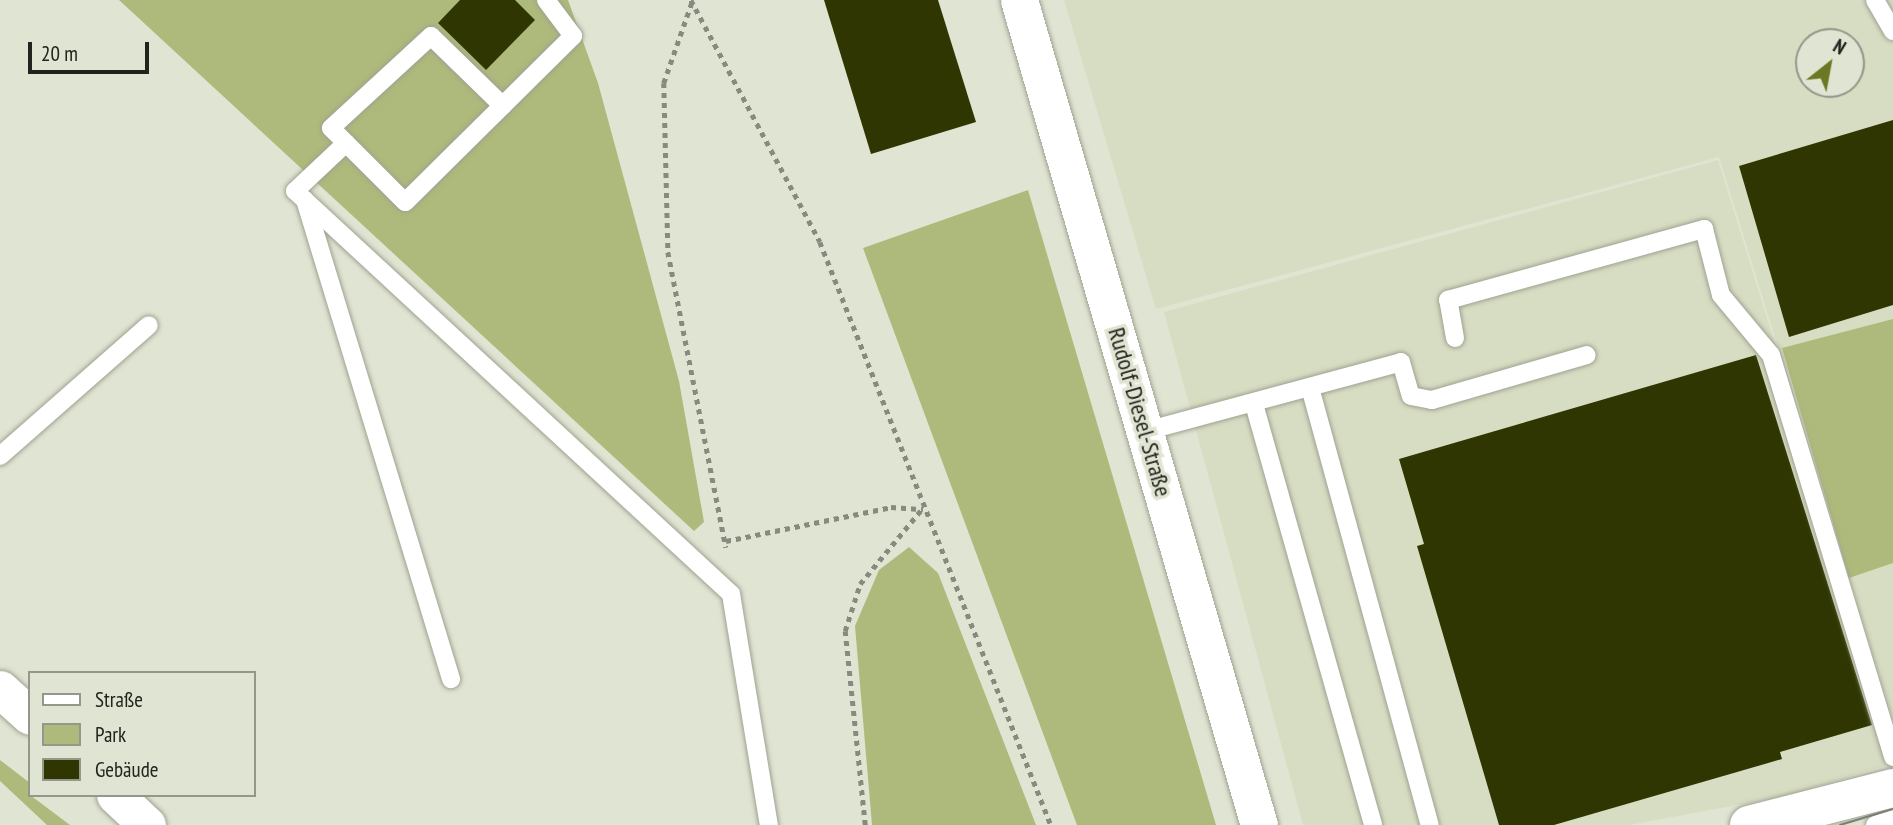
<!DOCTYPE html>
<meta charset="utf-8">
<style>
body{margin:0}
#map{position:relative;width:1893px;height:825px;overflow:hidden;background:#e0e4d2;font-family:"PT Sans Narrow",sans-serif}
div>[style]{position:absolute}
.built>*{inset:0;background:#d7ddc3}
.green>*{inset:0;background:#aeba7b}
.building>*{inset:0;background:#303602}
.path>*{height:4.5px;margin-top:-2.25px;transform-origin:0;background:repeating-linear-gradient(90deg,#888a7e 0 5px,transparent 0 10px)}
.roads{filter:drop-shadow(0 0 2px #9fa291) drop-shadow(0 0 2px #9fa291)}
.lane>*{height:18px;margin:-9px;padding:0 9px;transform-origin:9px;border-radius:9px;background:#fff}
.street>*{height:37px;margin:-18.5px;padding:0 18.5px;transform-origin:18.5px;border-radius:18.5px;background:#fff}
.secondary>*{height:38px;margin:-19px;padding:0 19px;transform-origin:19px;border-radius:19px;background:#fff}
.tram>*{height:2px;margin:-1px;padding:0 1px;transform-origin:1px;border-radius:1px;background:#7b7d72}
span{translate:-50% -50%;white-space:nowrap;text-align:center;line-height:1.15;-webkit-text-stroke:7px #e0e4d2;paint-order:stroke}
.street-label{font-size:24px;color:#22231d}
.legend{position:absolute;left:28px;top:671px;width:228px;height:126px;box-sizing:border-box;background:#e0e4d2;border:2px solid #94978a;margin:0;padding:9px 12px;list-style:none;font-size:21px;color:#22231d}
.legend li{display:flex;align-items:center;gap:14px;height:35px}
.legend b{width:35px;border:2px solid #94978a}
.north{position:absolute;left:1795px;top:28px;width:70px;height:70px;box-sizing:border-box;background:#e0e4d2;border:2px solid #94978a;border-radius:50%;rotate:31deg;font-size:19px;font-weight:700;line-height:28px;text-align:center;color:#22231d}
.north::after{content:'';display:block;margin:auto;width:24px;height:32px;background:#6c7824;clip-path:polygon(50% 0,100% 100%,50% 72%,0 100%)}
.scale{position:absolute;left:28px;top:42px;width:121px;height:32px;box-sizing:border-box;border:4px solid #22231d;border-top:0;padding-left:9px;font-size:21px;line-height:24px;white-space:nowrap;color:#22231d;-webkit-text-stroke:5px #e0e4d2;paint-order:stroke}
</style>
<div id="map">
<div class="built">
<i style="clip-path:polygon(evenodd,1064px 0,1893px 0,1893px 718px,1719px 157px,1156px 309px,1064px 0,1809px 42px,1851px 42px,1851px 84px,1809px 84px,1809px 42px)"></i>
<i style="clip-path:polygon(1718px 160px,1893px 724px,1893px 763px,1786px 796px,1629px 825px,1303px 825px,1164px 312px)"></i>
</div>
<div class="green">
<i style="clip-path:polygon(119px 0,568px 0,598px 83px,679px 381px,704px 522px,694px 531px)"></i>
<i style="clip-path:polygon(1028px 190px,1216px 825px,1077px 825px,863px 248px)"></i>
<i style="clip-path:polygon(1893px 319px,1893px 563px,1849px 578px,1782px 348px)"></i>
<i style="clip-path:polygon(909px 547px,938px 573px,1036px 825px,872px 825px,855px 626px,879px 570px)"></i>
<i style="clip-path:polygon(0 760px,30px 783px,30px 795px,70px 825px,47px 825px,0 781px)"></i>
</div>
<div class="building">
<i style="clip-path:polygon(460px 0,515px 0,535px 20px,486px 70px,438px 23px)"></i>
<i style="clip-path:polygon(824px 0,938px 0,976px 122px,871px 154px)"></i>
<i style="clip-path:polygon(1893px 120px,1893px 305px,1789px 337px,1739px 166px)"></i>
<i style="clip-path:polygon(1756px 355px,1872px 725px,1780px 752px,1782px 759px,1554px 825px,1499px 825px,1417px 546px,1424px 544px,1399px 459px)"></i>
</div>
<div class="path">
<i style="left:691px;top:0;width:274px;rotate:61.9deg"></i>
<i style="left:820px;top:242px;width:627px;rotate:68.39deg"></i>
<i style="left:692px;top:3px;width:85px;rotate:109.3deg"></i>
<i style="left:664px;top:83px;width:169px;rotate:88.6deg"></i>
<i style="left:668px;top:252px;width:301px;rotate:78.9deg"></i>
<i style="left:726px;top:541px;width:168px;rotate:-11.6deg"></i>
<i style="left:891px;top:507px;width:32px;rotate:4deg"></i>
<i style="left:865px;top:825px;width:195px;rotate:-95.9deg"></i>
<i style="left:845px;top:631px;width:49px;rotate:-72.3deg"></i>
<i style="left:860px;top:584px;width:96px;rotate:-50.5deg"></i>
</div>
<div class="roads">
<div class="lane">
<i style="left:546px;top:0;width:45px;rotate:53.1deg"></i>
<i style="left:573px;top:36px;width:236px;rotate:135.3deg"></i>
<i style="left:405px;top:202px;width:83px;rotate:-135deg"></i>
<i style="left:346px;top:143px;width:70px;rotate:136.7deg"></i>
<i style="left:295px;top:191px;width:594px;rotate:42.75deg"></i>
<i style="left:731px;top:594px;width:234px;rotate:80.7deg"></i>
<i style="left:1875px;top:0;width:36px;rotate:60deg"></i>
<i style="left:346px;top:143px;width:21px;rotate:-135deg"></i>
<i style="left:331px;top:128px;width:136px;rotate:-42.6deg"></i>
<i style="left:431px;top:36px;width:100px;rotate:44.2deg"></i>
<i style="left:305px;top:200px;width:501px;rotate:73.05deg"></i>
<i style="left:1455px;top:338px;width:39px;rotate:-100deg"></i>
<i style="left:1448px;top:300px;width:266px;rotate:-15.5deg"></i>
<i style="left:1704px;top:229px;width:68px;rotate:75.6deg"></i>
<i style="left:1721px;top:295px;width:78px;rotate:50.2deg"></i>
<i style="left:1771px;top:355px;width:420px;rotate:73.1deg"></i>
<i style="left:1311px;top:391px;width:450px;rotate:74.7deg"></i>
<i style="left:1254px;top:404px;width:437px;rotate:74.2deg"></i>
<i style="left:1146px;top:431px;width:264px;rotate:-15.1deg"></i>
<i style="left:1401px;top:362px;width:35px;rotate:74deg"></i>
<i style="left:1411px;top:396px;width:21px;rotate:11deg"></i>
<i style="left:1432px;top:400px;width:161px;rotate:-16.2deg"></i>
<i style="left:0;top:456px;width:198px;rotate:-41.3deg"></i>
<i style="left:1875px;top:825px;width:19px;rotate:-18deg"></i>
</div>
<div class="street">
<i style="left:1019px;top:0;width:859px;rotate:73.78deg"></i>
<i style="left:0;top:689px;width:40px;rotate:42deg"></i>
<i style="left:115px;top:795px;width:44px;rotate:43.2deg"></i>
</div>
<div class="secondary">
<i style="left:1749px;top:825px;width:149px;rotate:-14.4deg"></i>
</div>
</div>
<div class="tram">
<i style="left:1840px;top:825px;width:55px;rotate:-16.8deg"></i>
</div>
<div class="street-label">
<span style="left:1140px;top:412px;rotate:74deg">Rudolf-Diesel-Straße</span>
</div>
<ul class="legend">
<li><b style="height:9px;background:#fff"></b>Straße</li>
<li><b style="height:19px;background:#aeba7b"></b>Park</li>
<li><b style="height:19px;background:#303602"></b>Gebäude</li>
</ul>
<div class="north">N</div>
<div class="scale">20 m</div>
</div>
